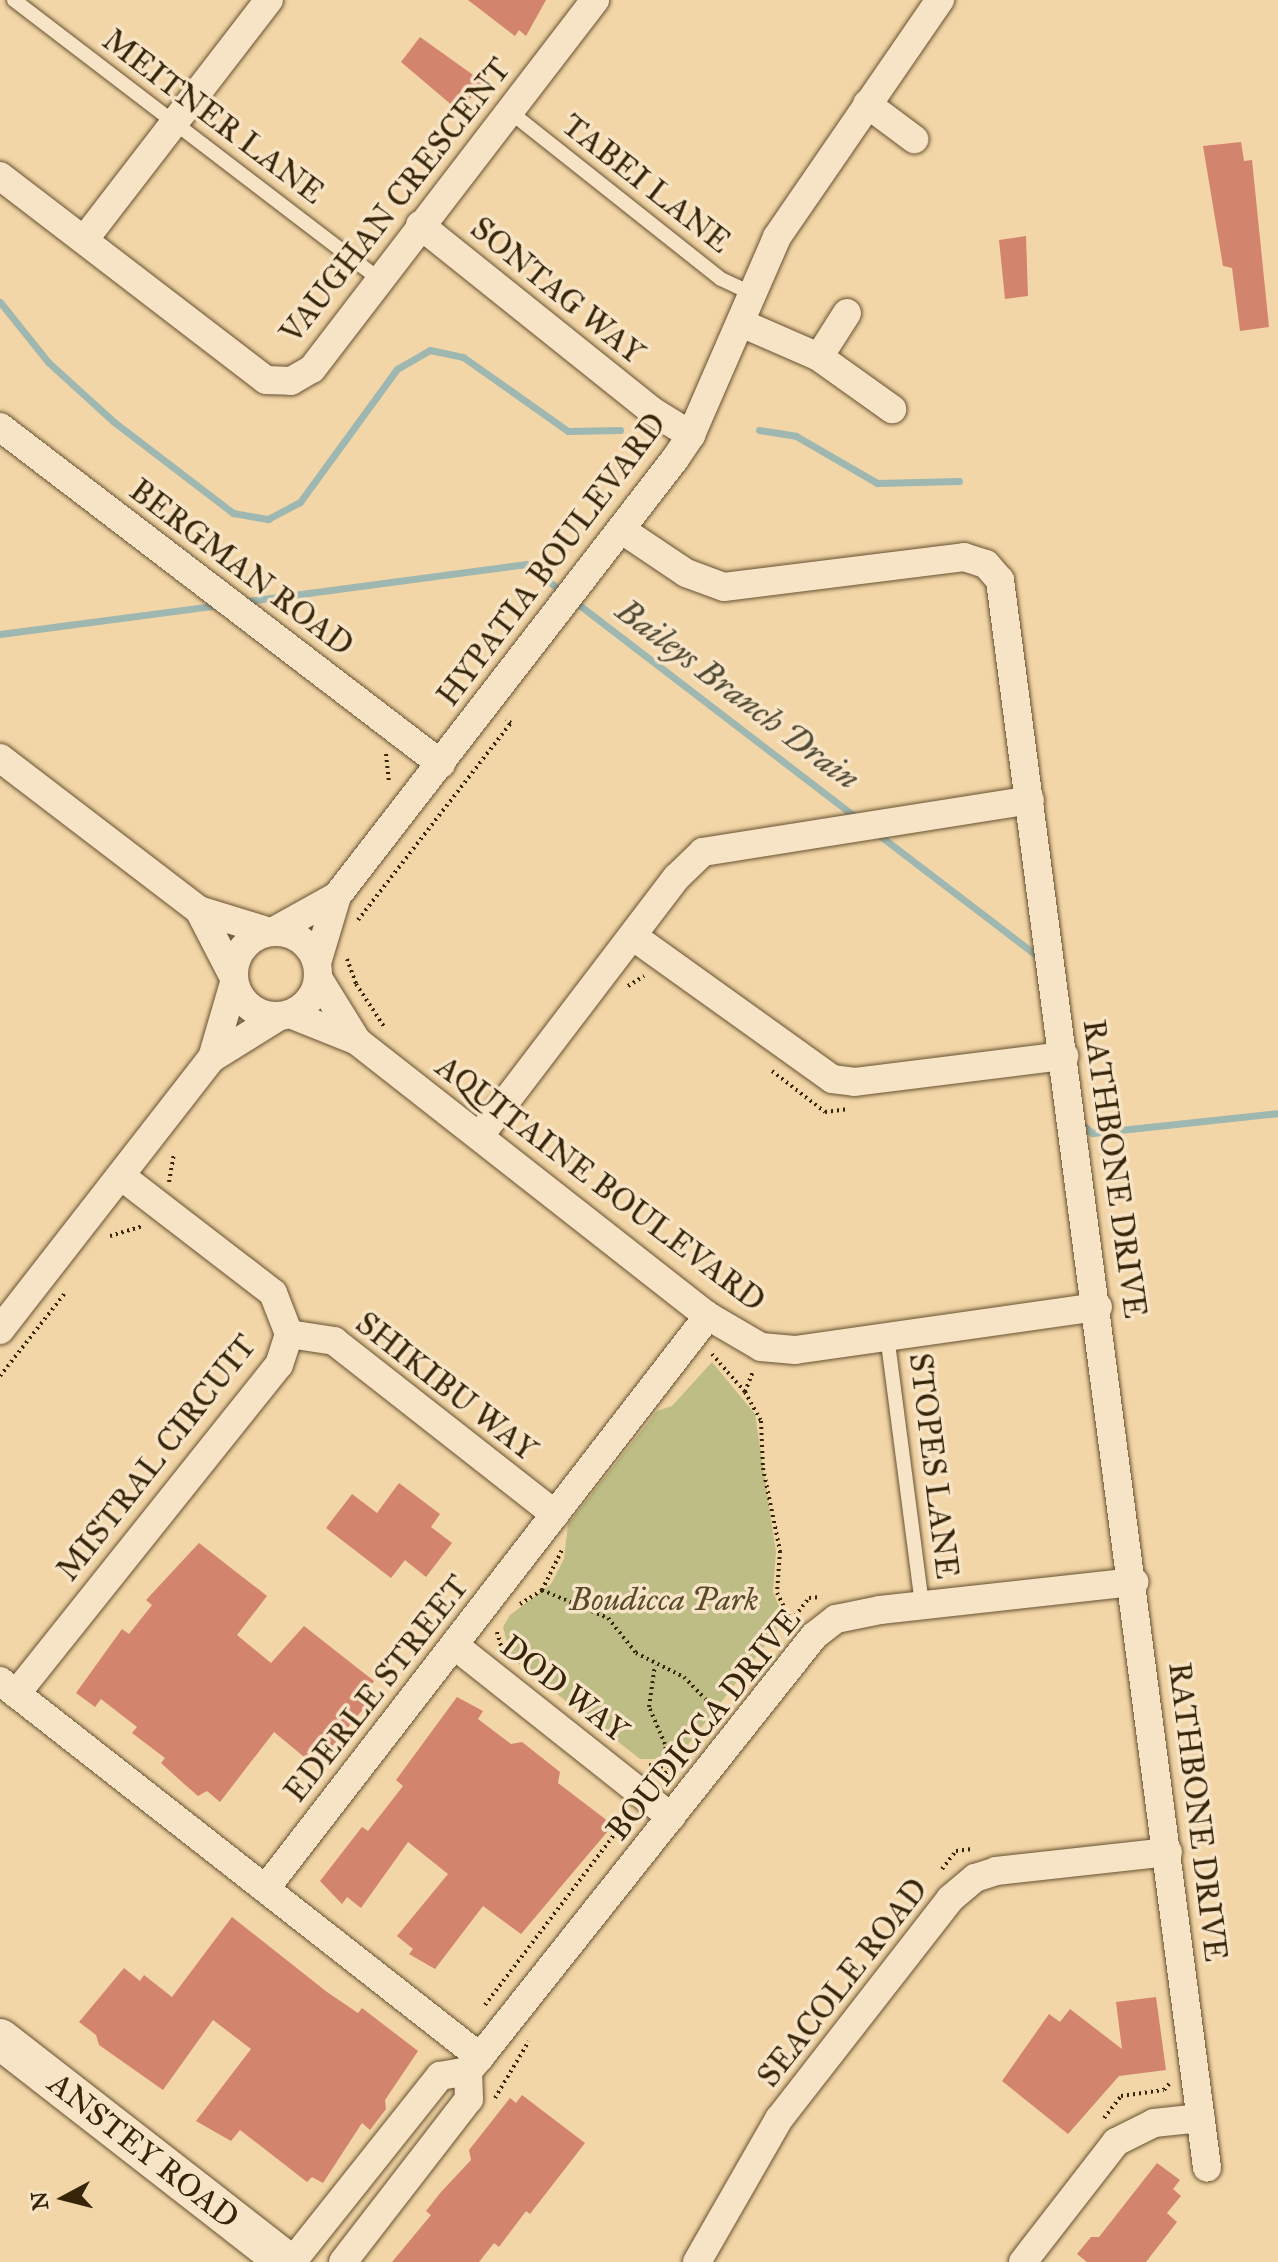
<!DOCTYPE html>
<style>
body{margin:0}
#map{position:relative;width:1278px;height:2262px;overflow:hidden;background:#f3d6a7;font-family:"IM FELL Great Primer",serif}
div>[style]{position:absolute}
.green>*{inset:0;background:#bebd85}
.stream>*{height:7px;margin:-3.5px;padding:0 3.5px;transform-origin:3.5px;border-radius:3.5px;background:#9eb7b1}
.building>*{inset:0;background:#d2846d}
.path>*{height:4px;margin-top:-2px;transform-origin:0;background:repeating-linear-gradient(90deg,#37250a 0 2px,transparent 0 6px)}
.roads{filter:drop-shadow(0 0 2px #665131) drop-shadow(0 0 2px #665131)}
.lane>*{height:14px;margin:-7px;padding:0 7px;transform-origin:7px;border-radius:7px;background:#f7e4c6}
.street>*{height:28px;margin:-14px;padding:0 14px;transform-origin:14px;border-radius:14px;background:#f7e4c6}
.street>.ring{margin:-14px;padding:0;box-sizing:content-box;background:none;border:28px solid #f7e4c6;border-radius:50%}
.secondary>*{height:40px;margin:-20px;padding:0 20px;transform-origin:20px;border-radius:20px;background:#f7e4c6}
span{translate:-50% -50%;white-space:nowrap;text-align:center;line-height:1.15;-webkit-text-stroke:7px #f7e4c6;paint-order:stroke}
.street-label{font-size:32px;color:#37250a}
.park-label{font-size:32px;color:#594b29;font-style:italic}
.water-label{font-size:34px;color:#514a34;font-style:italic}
.north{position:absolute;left:24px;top:2158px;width:80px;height:80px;-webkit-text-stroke:6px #f7e4c6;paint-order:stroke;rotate:263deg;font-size:22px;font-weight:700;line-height:32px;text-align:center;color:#37250a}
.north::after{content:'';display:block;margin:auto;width:28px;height:36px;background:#37250a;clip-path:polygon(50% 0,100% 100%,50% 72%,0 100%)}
</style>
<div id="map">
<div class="green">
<i style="clip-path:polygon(712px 1362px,755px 1414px,776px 1552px,773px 1592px,785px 1620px,677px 1759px,640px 1759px,511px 1658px,503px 1627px,510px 1615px,551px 1584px,564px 1559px,568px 1524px,657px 1411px,672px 1406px)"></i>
</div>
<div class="stream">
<i style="left:0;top:302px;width:77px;rotate:51.3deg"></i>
<i style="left:48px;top:362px;width:89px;rotate:42.3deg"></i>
<i style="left:114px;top:422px;width:150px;rotate:37.4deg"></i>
<i style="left:233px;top:513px;width:36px;rotate:10deg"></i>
<i style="left:268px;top:519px;width:36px;rotate:-28deg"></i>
<i style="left:300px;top:502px;width:165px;rotate:-53.9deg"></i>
<i style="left:397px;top:369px;width:38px;rotate:-30deg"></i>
<i style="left:430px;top:350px;width:34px;rotate:12deg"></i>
<i style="left:463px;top:357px;width:128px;rotate:35.2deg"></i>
<i style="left:568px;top:431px;width:52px;rotate:-1.1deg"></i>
<i style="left:759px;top:430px;width:37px;rotate:9deg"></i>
<i style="left:796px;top:436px;width:94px;rotate:30.1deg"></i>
<i style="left:877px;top:483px;width:82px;rotate:-1.4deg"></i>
<i style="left:574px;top:601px;width:359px;rotate:37.5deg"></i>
<i style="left:241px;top:602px;width:288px;rotate:-7.6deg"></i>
<i style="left:526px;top:564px;width:48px;rotate:37.3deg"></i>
<i style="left:0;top:634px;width:223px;rotate:-7.5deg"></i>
<i style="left:875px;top:832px;width:208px;rotate:37.4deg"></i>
<i style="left:1081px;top:1123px;width:15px;rotate:42deg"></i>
<i style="left:1092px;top:1133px;width:187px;rotate:-6.1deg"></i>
</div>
<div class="building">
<i style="clip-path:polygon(468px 0,546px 0,526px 36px,519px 30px,515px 36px)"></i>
<i style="clip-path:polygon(420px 37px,483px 82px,460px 112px,401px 62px)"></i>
<i style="clip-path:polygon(1241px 142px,1244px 161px,1252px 160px,1269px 327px,1240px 331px,1232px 268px,1223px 266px,1203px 146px)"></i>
<i style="clip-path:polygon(1026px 236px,1028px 296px,1005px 299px,999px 240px)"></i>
<i style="clip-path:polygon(399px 1483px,440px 1514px,431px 1527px,452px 1543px,426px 1577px,405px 1560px,391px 1578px,326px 1528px,352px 1494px,377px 1513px)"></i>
<i style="clip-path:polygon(199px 1543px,267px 1596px,237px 1635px,271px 1663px,304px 1626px,374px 1681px,362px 1697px,368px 1703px,327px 1753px,320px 1748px,309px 1761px,274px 1732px,220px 1802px,207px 1791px,198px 1796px,183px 1783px,161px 1763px,165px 1758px,132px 1733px,137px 1727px,101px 1699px,95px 1707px,76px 1693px,122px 1629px,129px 1634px,152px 1605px,146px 1600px)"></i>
<i style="clip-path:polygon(457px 1697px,483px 1711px,478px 1719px,511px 1744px,522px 1742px,560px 1772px,558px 1783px,613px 1825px,521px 1934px,483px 1906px,435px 1969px,409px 1954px,413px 1949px,397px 1936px,448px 1874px,408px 1842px,361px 1908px,347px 1897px,342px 1904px,320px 1881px,362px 1827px,368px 1831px,403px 1786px,396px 1780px)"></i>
<i style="clip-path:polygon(232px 1917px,327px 1992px,358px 2013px,362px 2008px,418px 2051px,385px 2100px,386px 2109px,370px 2130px,362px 2123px,323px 2183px,312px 2177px,307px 2182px,240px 2130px,231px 2141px,196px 2121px,251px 2049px,213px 2020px,163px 2090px,99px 2045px,96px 2035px,79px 2022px,124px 1968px,140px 1981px,144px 1975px,172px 1997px)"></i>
<i style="clip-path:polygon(1156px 1997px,1166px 2070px,1119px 2076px,1068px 2134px,1002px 2081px,1049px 2014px,1060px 2022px,1070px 2009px,1122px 2049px,1116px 2002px)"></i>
<i style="clip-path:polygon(522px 2095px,585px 2143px,530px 2214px,526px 2211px,499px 2247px,494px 2243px,479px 2262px,392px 2262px,431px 2215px,426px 2211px,441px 2192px,471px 2160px,469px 2150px,510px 2098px,516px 2103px)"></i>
<i style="clip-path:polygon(1157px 2163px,1180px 2180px,1173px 2189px,1181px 2196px,1167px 2213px,1177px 2222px,1146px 2262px,1087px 2262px,1077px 2254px,1091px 2237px,1099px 2237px)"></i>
</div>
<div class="path">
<i style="left:386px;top:754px;width:30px;rotate:84deg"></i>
<i style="left:358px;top:920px;width:249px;rotate:-52.2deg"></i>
<i style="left:511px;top:723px;width:6px;rotate:-149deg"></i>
<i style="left:347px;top:959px;width:27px;rotate:70deg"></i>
<i style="left:356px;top:984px;width:53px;rotate:56.6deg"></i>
<i style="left:628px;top:986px;width:19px;rotate:-32deg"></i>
<i style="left:772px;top:1071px;width:67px;rotate:37.7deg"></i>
<i style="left:825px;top:1112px;width:24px;rotate:-7deg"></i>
<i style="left:169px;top:1182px;width:29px;rotate:-80deg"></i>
<i style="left:110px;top:1236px;width:34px;rotate:-17deg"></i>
<i style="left:712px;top:1354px;width:50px;rotate:49deg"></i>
<i style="left:745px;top:1392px;width:22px;rotate:-69deg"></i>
<i style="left:0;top:1376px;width:105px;rotate:-51.9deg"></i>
<i style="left:745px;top:1392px;width:33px;rotate:61deg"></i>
<i style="left:761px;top:1421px;width:47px;rotate:87.6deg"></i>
<i style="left:763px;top:1468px;width:85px;rotate:78.4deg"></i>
<i style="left:780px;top:1551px;width:42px;rotate:94.1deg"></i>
<i style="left:777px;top:1593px;width:31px;rotate:63deg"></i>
<i style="left:542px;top:1590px;width:72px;rotate:23deg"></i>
<i style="left:608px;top:1618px;width:45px;rotate:51.3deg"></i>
<i style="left:636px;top:1653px;width:54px;rotate:26.6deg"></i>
<i style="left:684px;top:1677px;width:50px;rotate:45.8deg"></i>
<i style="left:520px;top:1604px;width:26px;rotate:-32deg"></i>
<i style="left:542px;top:1590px;width:45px;rotate:-63.4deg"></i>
<i style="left:795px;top:1616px;width:23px;rotate:-52deg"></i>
<i style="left:809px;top:1598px;width:12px;rotate:-5deg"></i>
<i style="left:497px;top:1632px;width:19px;rotate:74deg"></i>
<i style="left:649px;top:1765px;width:19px;rotate:6deg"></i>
<i style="left:668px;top:1767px;width:23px;rotate:-97deg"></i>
<i style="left:665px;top:1744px;width:40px;rotate:-113.4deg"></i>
<i style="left:649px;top:1707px;width:42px;rotate:-81.9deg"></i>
<i style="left:660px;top:1776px;width:18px;rotate:-29deg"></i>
<i style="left:942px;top:1869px;width:23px;rotate:-52deg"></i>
<i style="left:956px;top:1851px;width:16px;rotate:-7deg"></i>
<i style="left:485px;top:2005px;width:240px;rotate:-52.8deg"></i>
<i style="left:495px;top:2098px;width:66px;rotate:-59.2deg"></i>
<i style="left:1104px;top:2118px;width:28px;rotate:-52deg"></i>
<i style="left:1121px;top:2096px;width:43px;rotate:-7.9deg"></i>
<i style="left:1164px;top:2090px;width:8px;rotate:-50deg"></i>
</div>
<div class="roads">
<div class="lane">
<i style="left:14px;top:0;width:459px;rotate:37.4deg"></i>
<i style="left:509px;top:111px;width:270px;rotate:38.4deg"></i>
<i style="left:721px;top:279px;width:35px;rotate:25deg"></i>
<i style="left:887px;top:1335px;width:272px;rotate:82.6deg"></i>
</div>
<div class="street">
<i style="left:867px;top:104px;width:59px;rotate:36.7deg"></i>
<i style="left:0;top:176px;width:335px;rotate:37.5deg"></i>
<i style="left:266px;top:380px;width:25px;rotate:2deg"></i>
<i style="left:291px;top:381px;width:24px;rotate:-30deg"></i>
<i style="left:312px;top:369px;width:465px;rotate:-52.5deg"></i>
<i style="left:420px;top:225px;width:297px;rotate:38.7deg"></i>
<i style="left:652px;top:411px;width:46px;rotate:31.6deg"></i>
<i style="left:84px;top:240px;width:303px;rotate:-52.4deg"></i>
<i style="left:741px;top:323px;width:85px;rotate:23.6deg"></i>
<i style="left:819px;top:357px;width:90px;rotate:35.5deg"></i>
<i style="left:819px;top:357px;width:52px;rotate:-57.5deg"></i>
<i style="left:0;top:427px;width:555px;rotate:37.39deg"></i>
<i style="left:622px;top:530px;width:77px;rotate:33.9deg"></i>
<i style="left:686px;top:573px;width:40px;rotate:20.2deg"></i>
<i style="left:724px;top:587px;width:242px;rotate:-7.1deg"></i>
<i style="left:964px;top:557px;width:23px;rotate:18deg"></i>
<i style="left:986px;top:564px;width:21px;rotate:49deg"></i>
<i style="left:1000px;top:580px;width:1601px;rotate:82.57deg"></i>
<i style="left:0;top:758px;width:250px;rotate:37.4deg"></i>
<i style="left:199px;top:910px;width:74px;rotate:17.2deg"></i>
<i style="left:199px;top:910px;width:74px;rotate:62.7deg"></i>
<i style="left:274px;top:931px;width:72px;rotate:-29.1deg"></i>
<i class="ring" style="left:234px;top:932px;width:56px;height:56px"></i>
<i style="left:634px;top:937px;width:244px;rotate:35.6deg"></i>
<i style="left:832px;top:1079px;width:23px;rotate:7deg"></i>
<i style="left:855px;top:1082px;width:211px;rotate:-7.1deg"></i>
<i style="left:317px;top:963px;width:70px;rotate:-73.4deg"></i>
<i style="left:337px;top:896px;width:552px;rotate:-52.28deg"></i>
<i style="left:675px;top:459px;width:29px;rotate:-56deg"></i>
<i style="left:691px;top:435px;width:216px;rotate:-66.5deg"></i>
<i style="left:777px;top:237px;width:288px;rotate:-55.5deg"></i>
<i style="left:318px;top:978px;width:74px;rotate:58.2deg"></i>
<i style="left:290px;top:1014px;width:72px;rotate:21.9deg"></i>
<i style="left:357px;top:1041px;width:446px;rotate:38.1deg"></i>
<i style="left:708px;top:1316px;width:61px;rotate:30.3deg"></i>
<i style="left:761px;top:1347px;width:34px;rotate:5deg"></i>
<i style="left:795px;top:1350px;width:306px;rotate:-8.1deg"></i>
<i style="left:212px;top:1058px;width:78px;rotate:-31.8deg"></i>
<i style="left:481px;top:1134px;width:323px;rotate:-52.7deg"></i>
<i style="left:677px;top:877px;width:36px;rotate:-44deg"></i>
<i style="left:703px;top:852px;width:331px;rotate:-9deg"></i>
<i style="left:0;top:1330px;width:345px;rotate:-52.1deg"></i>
<i style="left:212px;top:1058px;width:78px;rotate:-73.7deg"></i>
<i style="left:289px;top:1334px;width:46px;rotate:8.8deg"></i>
<i style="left:334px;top:1341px;width:281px;rotate:38.1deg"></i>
<i style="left:454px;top:1645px;width:277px;rotate:38.4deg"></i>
<i style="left:0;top:1681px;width:610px;rotate:38.07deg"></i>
<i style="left:16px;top:1694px;width:421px;rotate:-51.4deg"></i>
<i style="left:279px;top:1365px;width:33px;rotate:-72deg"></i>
<i style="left:289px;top:1334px;width:44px;rotate:-111.3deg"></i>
<i style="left:273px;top:1293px;width:192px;rotate:-142.4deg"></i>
<i style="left:266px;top:1888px;width:723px;rotate:-52.31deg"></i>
<i style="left:292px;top:2262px;width:238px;rotate:-51.5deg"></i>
<i style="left:440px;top:2076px;width:28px;rotate:-10deg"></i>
<i style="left:468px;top:2071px;width:18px;rotate:-49deg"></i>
<i style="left:480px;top:2057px;width:537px;rotate:-51.57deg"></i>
<i style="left:814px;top:1636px;width:28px;rotate:-38deg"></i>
<i style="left:836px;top:1619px;width:45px;rotate:-11.6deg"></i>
<i style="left:880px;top:1610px;width:256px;rotate:-6.3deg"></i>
<i style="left:343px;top:2262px;width:206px;rotate:-52.3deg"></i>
<i style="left:469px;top:2099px;width:28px;rotate:-92deg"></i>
<i style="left:697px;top:2262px;width:165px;rotate:-60.2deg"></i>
<i style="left:779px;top:2119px;width:279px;rotate:-52.1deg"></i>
<i style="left:950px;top:1899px;width:33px;rotate:-40deg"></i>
<i style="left:975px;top:1878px;width:22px;rotate:-18deg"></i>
<i style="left:996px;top:1871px;width:173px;rotate:-6.3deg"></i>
<i style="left:1023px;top:2262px;width:152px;rotate:-52.2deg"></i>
<i style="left:1116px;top:2142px;width:42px;rotate:-26.6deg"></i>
<i style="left:1154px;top:2123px;width:47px;rotate:-6.1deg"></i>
</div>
<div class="secondary">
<i style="left:0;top:2039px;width:363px;rotate:37.9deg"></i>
</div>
</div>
<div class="street-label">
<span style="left:213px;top:117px;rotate:37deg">MEITNER LANE</span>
<span style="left:646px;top:184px;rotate:38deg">TABEI LANE</span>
<span style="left:396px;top:201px;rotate:-52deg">VAUGHAN CRESCENT</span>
<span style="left:557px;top:291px;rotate:39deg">SONTAG WAY</span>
<span style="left:552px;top:560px;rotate:-53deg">HYPATIA BOULEVARD</span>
<span style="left:241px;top:568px;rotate:37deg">BERGMAN ROAD</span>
<span style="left:1114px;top:1169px;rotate:82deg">RATHBONE DRIVE</span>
<span style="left:600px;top:1184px;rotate:37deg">AQUITAINE BOULEVARD</span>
<span style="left:446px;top:1387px;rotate:38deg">SHIKIBU WAY</span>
<span style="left:157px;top:1458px;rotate:-52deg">MISTRAL CIRCUIT</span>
<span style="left:933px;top:1466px;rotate:83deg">STOPES LANE</span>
<span style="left:377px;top:1689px;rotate:-52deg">EDERLE STREET</span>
<span style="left:564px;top:1689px;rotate:38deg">DOD WAY</span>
<span style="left:704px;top:1725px;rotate:-51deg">BOUDICCA DRIVE</span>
<span style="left:1197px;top:1812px;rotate:83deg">RATHBONE DRIVE</span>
<span style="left:843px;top:1983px;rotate:-52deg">SEACOLE ROAD</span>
<span style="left:143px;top:2151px;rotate:38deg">ANSTEY ROAD</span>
</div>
<div class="park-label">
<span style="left:664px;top:1600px">Boudicca Park</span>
</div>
<div class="water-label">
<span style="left:738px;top:694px;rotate:37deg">Baileys Branch Drain</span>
</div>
<div class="north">N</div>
</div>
